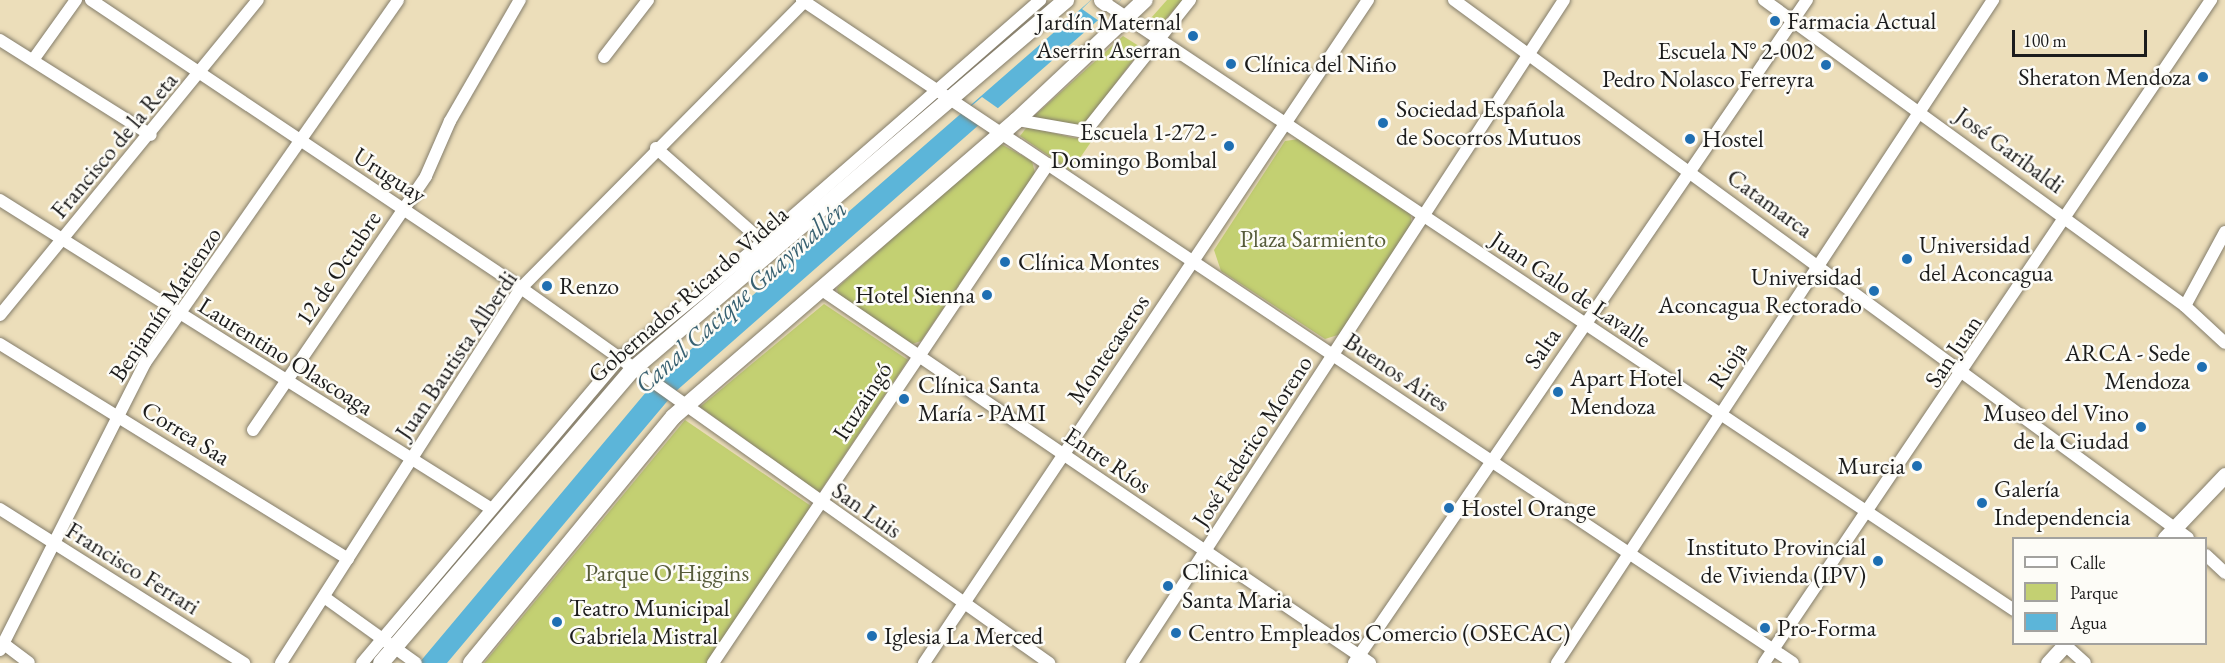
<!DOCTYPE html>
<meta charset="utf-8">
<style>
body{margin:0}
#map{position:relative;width:2225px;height:663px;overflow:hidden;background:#ecdeba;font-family:"EB Garamond",serif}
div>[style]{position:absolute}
.green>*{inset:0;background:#c3d072}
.water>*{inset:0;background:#5cb5d9}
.pier>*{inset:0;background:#ecdeba}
.roads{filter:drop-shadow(0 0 2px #847d6b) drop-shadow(0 0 2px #847d6b)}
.minor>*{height:12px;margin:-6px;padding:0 6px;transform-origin:6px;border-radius:6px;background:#fff}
.major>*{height:15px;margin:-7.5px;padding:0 7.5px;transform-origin:7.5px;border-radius:7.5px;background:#fff}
.highway>*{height:16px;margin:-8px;padding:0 8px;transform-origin:8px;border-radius:8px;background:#fff}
.dots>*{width:16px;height:16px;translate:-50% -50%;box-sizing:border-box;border:3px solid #fdfcf7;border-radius:50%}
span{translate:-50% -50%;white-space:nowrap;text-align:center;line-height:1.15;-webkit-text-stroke:5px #fdfcf7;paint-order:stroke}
.poi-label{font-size:24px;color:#1c1c1c}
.left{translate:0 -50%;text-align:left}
.right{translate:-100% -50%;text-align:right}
.street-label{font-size:24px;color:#1c1c1c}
.park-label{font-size:24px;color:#565b3a}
.water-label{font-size:26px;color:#396171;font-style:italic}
.legend{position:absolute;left:2012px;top:537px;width:195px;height:108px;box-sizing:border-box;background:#fdfcf7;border:2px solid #a3a29f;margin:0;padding:8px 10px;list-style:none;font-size:18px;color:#1c1c1c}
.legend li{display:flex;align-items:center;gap:12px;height:30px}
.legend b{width:30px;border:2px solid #a3a29f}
.scale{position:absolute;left:2012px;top:30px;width:135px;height:27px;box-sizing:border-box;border:3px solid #1c1c1c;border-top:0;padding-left:8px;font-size:18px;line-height:21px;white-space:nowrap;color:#1c1c1c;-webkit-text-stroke:4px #fdfcf7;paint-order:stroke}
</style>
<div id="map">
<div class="green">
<i style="clip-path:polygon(1167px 0,1183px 0,1161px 24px,1151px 18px)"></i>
<i style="clip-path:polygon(1123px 36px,1142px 48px,1083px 127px,1031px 119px)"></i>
<i style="clip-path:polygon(1027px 127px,1074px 138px,1093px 139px,1071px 171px,1020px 136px)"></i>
<i style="clip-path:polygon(1299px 139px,1410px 211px,1412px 226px,1341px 334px,1325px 339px,1221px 271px,1214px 250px,1285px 141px)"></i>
<i style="clip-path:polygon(999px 143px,1032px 161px,1035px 173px,921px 341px,912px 344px,838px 294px,837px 288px)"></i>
<i style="clip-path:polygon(824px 304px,908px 360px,819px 493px,700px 407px)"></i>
<i style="clip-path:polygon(685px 420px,811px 506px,707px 663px,484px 663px)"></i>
</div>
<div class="water">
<i style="clip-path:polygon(1091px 0,1121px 0,675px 392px,447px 663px,419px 663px,657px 379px)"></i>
</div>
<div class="pier">
<i style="clip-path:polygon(1091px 0,1121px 0,1099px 21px,1082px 9px)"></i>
<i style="clip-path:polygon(982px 97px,999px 109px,980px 126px,962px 114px)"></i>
</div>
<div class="roads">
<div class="minor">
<i style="left:91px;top:0;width:518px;rotate:33.81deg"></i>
<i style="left:521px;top:288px;width:648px;rotate:35.38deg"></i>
<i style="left:802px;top:0;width:1192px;rotate:33.78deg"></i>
<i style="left:1454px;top:0;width:910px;rotate:36.24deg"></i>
<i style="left:1764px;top:0;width:520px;rotate:36.01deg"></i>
<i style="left:2185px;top:306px;width:54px;rotate:42.8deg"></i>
<i style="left:1105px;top:3px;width:1093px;rotate:33.73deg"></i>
<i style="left:0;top:40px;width:178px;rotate:32.2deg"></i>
<i style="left:604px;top:57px;width:72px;rotate:-52.3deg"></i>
<i style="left:33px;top:60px;width:74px;rotate:-54.4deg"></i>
<i style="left:1017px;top:120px;width:69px;rotate:10deg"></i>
<i style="left:1085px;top:132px;width:169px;rotate:-51.5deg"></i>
<i style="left:656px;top:148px;width:142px;rotate:41.3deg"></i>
<i style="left:0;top:200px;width:579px;rotate:32.15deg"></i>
<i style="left:822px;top:290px;width:663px;rotate:34.24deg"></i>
<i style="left:2185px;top:306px;width:84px;rotate:-61.6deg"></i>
<i style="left:0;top:315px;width:407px;rotate:-50.7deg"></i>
<i style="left:0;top:344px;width:409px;rotate:31.7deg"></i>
<i style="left:253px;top:430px;width:307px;rotate:-55.7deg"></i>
<i style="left:426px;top:176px;width:60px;rotate:-66.4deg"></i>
<i style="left:450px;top:121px;width:140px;rotate:-60deg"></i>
<i style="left:0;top:509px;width:289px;rotate:32.3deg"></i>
<i style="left:2206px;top:555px;width:26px;rotate:43deg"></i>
<i style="left:324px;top:597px;width:113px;rotate:35.7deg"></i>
<i style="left:4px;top:644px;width:31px;rotate:37deg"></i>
<i style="left:2064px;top:644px;width:28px;rotate:42deg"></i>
<i style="left:0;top:650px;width:322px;rotate:-63.2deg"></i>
<i style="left:145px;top:363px;width:442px;rotate:-55.1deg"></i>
<i style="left:281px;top:663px;width:445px;rotate:-57.4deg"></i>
<i style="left:521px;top:288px;width:405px;rotate:-45.3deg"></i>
<i style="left:362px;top:663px;width:395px;rotate:-49.8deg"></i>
<i style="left:617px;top:361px;width:188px;rotate:-39.2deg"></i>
<i style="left:763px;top:242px;width:368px;rotate:-41.1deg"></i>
<i style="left:713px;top:663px;width:601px;rotate:-56.12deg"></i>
<i style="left:924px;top:663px;width:798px;rotate:-56.19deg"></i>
<i style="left:1132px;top:663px;width:791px;rotate:-56.91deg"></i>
<i style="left:1354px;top:663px;width:803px;rotate:-55.66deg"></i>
<i style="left:1557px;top:663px;width:794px;rotate:-56.67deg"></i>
<i style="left:1764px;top:663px;width:800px;rotate:-56.01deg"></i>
</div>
<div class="major">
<i style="left:1101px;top:0;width:5px;rotate:37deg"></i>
<i style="left:2165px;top:538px;width:87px;rotate:-46.4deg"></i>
<i style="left:2048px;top:663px;width:26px;rotate:-47deg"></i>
</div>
<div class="highway">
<i style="left:381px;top:663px;width:384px;rotate:-49.4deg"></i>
<i style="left:631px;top:371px;width:572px;rotate:-40.46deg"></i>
<i style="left:471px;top:663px;width:318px;rotate:-50.6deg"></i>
<i style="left:673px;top:417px;width:454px;rotate:-40.8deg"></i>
<i style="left:1017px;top:120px;width:175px;rotate:-43.2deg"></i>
</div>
</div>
<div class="dots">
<i style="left:1775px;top:21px;background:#1f6fb2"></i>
<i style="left:1193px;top:36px;background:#1f6fb2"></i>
<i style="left:1231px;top:64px;background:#1f6fb2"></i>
<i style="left:1826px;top:65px;background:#1f6fb2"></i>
<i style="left:2203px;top:77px;background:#1f6fb2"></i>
<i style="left:1383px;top:123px;background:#1f6fb2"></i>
<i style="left:1690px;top:139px;background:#1f6fb2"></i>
<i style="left:1229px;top:146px;background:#1f6fb2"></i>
<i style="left:1907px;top:259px;background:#1f6fb2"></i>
<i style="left:1005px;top:262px;background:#1f6fb2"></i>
<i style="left:547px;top:286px;background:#1f6fb2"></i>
<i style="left:1874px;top:291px;background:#1f6fb2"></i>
<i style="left:987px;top:295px;background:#1f6fb2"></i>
<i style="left:2202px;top:367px;background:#1f6fb2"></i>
<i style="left:1558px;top:392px;background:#1f6fb2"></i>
<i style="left:904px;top:399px;background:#1f6fb2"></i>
<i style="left:2141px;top:427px;background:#1f6fb2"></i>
<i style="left:1917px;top:466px;background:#1f6fb2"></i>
<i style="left:1982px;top:503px;background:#1f6fb2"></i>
<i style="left:1449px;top:508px;background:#1f6fb2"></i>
<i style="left:1878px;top:561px;background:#1f6fb2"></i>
<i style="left:1168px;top:586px;background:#1f6fb2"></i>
<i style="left:557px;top:622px;background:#1f6fb2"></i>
<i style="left:1765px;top:628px;background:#1f6fb2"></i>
<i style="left:1176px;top:633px;background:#1f6fb2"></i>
<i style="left:872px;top:636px;background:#1f6fb2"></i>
</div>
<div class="poi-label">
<span class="left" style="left:1787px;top:21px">Farmacia Actual</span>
<span class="right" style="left:1181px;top:36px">Jardín Maternal<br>Aserrin Aserran</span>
<span class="right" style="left:1814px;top:65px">Escuela N° 2-002<br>Pedro Nolasco Ferreyra</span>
<span class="left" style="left:1244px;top:64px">Clínica del Niño</span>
<span class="right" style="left:2191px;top:77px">Sheraton Mendoza</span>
<span class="left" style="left:1396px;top:123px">Sociedad Española<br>de Socorros Mutuos</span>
<span class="right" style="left:1217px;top:146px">Escuela 1-272 -<br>Domingo Bombal</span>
<span class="left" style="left:1702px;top:139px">Hostel</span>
<span class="left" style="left:1919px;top:259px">Universidad<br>del Aconcagua</span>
<span class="left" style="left:1018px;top:262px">Clínica Montes</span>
<span class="right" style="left:1862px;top:291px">Universidad<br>Aconcagua Rectorado</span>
<span class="left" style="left:559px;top:286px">Renzo</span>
<span class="right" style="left:975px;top:295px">Hotel Sienna</span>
<span class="right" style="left:2190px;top:367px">ARCA - Sede<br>Mendoza</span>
<span class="left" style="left:1570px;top:392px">Apart Hotel<br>Mendoza</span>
<span class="left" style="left:918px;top:399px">Clínica Santa<br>María - PAMI</span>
<span class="right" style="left:2129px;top:427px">Museo del Vino<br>de la Ciudad</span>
<span class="right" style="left:1905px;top:466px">Murcia</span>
<span class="left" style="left:1994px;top:503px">Galería<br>Independencia</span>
<span class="left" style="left:1461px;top:508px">Hostel Orange</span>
<span class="right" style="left:1866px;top:561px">Instituto Provincial<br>de Vivienda (IPV)</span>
<span class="left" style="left:1182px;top:586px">Clinica<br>Santa Maria</span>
<span class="left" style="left:569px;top:622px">Teatro Municipal<br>Gabriela Mistral</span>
<span class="left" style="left:1777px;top:628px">Pro-Forma</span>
<span class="left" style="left:1188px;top:633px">Centro Empleados Comercio (OSECAC)</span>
<span class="left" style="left:884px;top:636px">Iglesia La Merced</span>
</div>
<div class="street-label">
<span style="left:114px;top:145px;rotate:-50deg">Francisco de la Reta</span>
<span style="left:2010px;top:150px;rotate:36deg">José Garibaldi</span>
<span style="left:390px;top:175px;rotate:33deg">Uruguay</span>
<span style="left:1770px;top:203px;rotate:36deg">Catamarca</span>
<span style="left:338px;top:268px;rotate:-56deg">12 de Octubre</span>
<span style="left:1571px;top:289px;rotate:34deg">Juan Galo de Lavalle</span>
<span style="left:688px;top:294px;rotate:-41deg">Gobernador Ricardo Videla</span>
<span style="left:165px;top:304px;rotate:-56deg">Benjamín Matienzo</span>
<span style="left:1542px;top:348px;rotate:-55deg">Salta</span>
<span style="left:1108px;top:349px;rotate:-56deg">Montecaseros</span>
<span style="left:1953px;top:351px;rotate:-56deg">San Juan</span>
<span style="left:456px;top:355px;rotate:-56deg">Juan Bautista Alberdi</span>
<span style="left:286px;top:356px;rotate:32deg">Laurentino Olascoaga</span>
<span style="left:1727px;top:365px;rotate:-57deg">Rioja</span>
<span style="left:1397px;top:372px;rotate:34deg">Buenos Aires</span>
<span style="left:862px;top:401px;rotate:-57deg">Ituzaingó</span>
<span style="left:186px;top:433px;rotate:32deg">Correa Saa</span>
<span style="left:1252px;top:441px;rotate:-57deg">José Federico Moreno</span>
<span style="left:1108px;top:460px;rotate:34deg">Entre Ríos</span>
<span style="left:867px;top:510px;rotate:35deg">San Luis</span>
<span style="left:133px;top:568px;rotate:32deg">Francisco Ferrari</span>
</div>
<div class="park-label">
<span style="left:1313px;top:239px">Plaza Sarmiento</span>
<span style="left:667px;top:573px">Parque O'Higgins</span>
</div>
<div class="water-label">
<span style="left:741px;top:297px;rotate:-42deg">Canal Cacique Guaymallén</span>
</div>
<ul class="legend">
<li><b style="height:8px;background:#fff"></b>Calle</li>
<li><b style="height:16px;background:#c3d072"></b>Parque</li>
<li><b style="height:16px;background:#5cb5d9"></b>Agua</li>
</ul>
<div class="scale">100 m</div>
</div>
